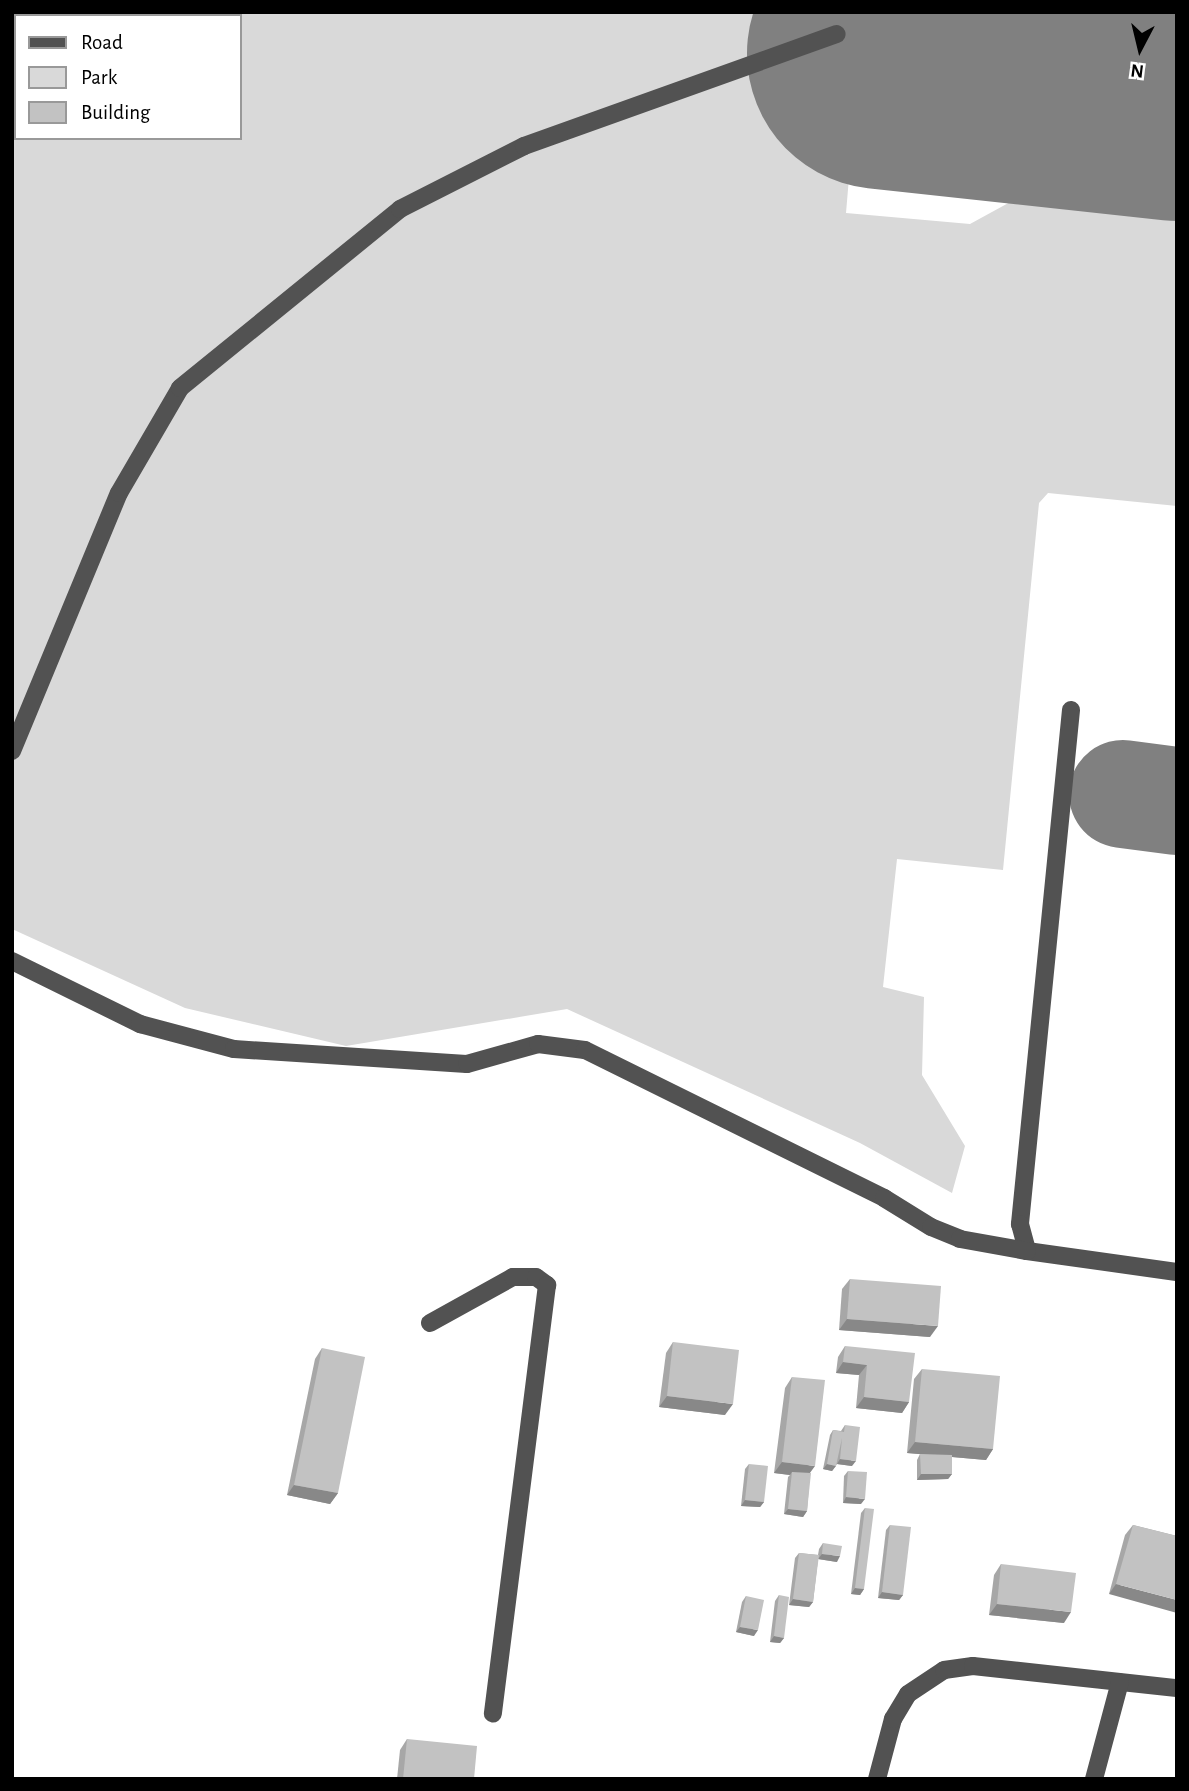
<!DOCTYPE html>
<style>
body{margin:0}
#map{position:relative;width:1189px;height:1791px;overflow:hidden;background:#fff;font-family:"Alegreya Sans",sans-serif}
div>[style]{position:absolute}
.green>*{inset:0;background:#d9d9d9}
.taxiway>*{height:108px;margin:-54px;padding:0 54px;transform-origin:54px;border-radius:54px;background:#808080}
.runway>*{height:271px;margin:-135.5px;padding:0 135.5px;transform-origin:135.5px;border-radius:135.5px;background:#808080}
.minor>*{height:18px;margin:-9px;padding:0 9px;transform-origin:9px;border-radius:9px;background:#525252}
.wall>*{inset:0;background:#a7a7a7}
.shaded-wall>*{inset:0;background:#888}
.building>*{inset:0;background:#c2c2c2}
span{translate:-50% -50%;white-space:nowrap;text-align:center;line-height:1.15;-webkit-text-stroke:7px #fff;paint-order:stroke}
.frame{position:absolute;inset:0;border:14px solid #000;pointer-events:none}
.legend{position:absolute;left:14px;top:14px;width:228px;height:126px;box-sizing:border-box;background:#fff;border:2px solid #999;margin:0;padding:9px 12px;list-style:none;font-size:21px;color:#000}
.legend li{display:flex;align-items:center;gap:14px;height:35px}
.legend b{width:35px;border:2px solid #999}
.north{position:absolute;left:1105px;top:14px;width:70px;height:70px;-webkit-text-stroke:5px #fff;paint-order:stroke;rotate:187deg;font-size:19px;font-weight:700;line-height:28px;text-align:center;color:#000}
.north::after{content:'';display:block;margin:auto;width:24px;height:32px;background:#000;clip-path:polygon(50% 0,100% 100%,50% 72%,0 100%)}
</style>
<div id="map">
<div class="green">
<i style="clip-path:polygon(evenodd,12px 12px,863px 12px,846px 213px,970px 224px,1067px 171px,1177px 182px,1177px 506px,1048px 493px,1039px 503px,1003px 870px,897px 859px,883px 987px,924px 997px,922px 1075px,965px 1146px,952px 1193px,860px 1143px,567px 1009px,346px 1046px,185px 1008px,12px 929px,12px 12px,16px 16px,240px 16px,240px 138px,16px 138px,16px 16px)"></i>
</div>
<div class="taxiway">
<i style="left:1123px;top:794px;width:54px;rotate:7.4deg"></i>
</div>
<div class="runway">
<i style="left:882px;top:53px;width:297px;rotate:6.2deg"></i>
</div>
<div class="minor">
<i style="left:1071px;top:710px;width:517px;rotate:95.67deg"></i>
<i style="left:1020px;top:1224px;width:28px;rotate:75deg"></i>
<i style="left:1027px;top:1251px;width:151px;rotate:8deg"></i>
<i style="left:12px;top:751px;width:279px;rotate:-67.5deg"></i>
<i style="left:119px;top:493px;width:121px;rotate:-59.8deg"></i>
<i style="left:180px;top:388px;width:284px;rotate:-39.1deg"></i>
<i style="left:400px;top:209px;width:139px;rotate:-26.9deg"></i>
<i style="left:524px;top:146px;width:332px;rotate:-19.7deg"></i>
<i style="left:12px;top:961px;width:143px;rotate:26.2deg"></i>
<i style="left:140px;top:1024px;width:97px;rotate:14.9deg"></i>
<i style="left:234px;top:1049px;width:233px;rotate:3.7deg"></i>
<i style="left:467px;top:1064px;width:74px;rotate:-15.7deg"></i>
<i style="left:538px;top:1044px;width:47px;rotate:7.3deg"></i>
<i style="left:585px;top:1050px;width:334px;rotate:26.3deg"></i>
<i style="left:884px;top:1198px;width:55px;rotate:31.7deg"></i>
<i style="left:931px;top:1227px;width:31px;rotate:22deg"></i>
<i style="left:960px;top:1239px;width:68px;rotate:10.2deg"></i>
<i style="left:430px;top:1323px;width:95px;rotate:-29deg"></i>
<i style="left:513px;top:1277px;width:23px"></i>
<i style="left:536px;top:1277px;width:14px;rotate:36deg"></i>
<i style="left:547px;top:1285px;width:432px;rotate:97.2deg"></i>
<i style="left:877px;top:1779px;width:62px;rotate:-75.1deg"></i>
<i style="left:893px;top:1719px;width:29px;rotate:-59deg"></i>
<i style="left:908px;top:1694px;width:43px;rotate:-33.7deg"></i>
<i style="left:944px;top:1670px;width:29px;rotate:-8deg"></i>
<i style="left:973px;top:1666px;width:205px;rotate:6.2deg"></i>
<i style="left:1094px;top:1779px;width:100px;rotate:-75deg"></i>
</div>
<div class="wall">
<i style="clip-path:polygon(850px 1279px,930px 1337px,839px 1330px,842px 1289px)"></i>
<i style="clip-path:polygon(673px 1342px,725px 1415px,659px 1407px,666px 1353px)"></i>
<i style="clip-path:polygon(845px 1346px,909px 1402px,902px 1413px,856px 1408px,859px 1375px,836px 1373px,838px 1357px)"></i>
<i style="clip-path:polygon(322px 1348px,338px 1493px,330px 1504px,287px 1495px,315px 1359px)"></i>
<i style="clip-path:polygon(922px 1369px,993px 1449px,986px 1460px,952px 1457px,952px 1474px,948px 1479px,917px 1480px,917px 1460px,920px 1454px,907px 1453px,914px 1379px)"></i>
<i style="clip-path:polygon(792px 1377px,810px 1473px,807px 1511px,803px 1517px,784px 1514px,788px 1477px,790px 1475px,774px 1473px,785px 1388px)"></i>
<i style="clip-path:polygon(845px 1425px,852px 1466px,837px 1464px,832px 1471px,823px 1469px,830px 1435px,833px 1430px,841px 1431px)"></i>
<i style="clip-path:polygon(749px 1464px,764px 1502px,760px 1507px,741px 1506px,745px 1469px)"></i>
<i style="clip-path:polygon(848px 1471px,861px 1504px,843px 1503px,844px 1476px)"></i>
<i style="clip-path:polygon(865px 1508px,864px 1589px,860px 1595px,851px 1594px,861px 1513px)"></i>
<i style="clip-path:polygon(890px 1525px,903px 1595px,899px 1600px,878px 1598px,886px 1530px)"></i>
<i style="clip-path:polygon(1133px 1525px,1177px 1536px,1109px 1594px,1125px 1535px)"></i>
<i style="clip-path:polygon(823px 1543px,837px 1562px,818px 1559px,813px 1602px,809px 1607px,789px 1605px,795px 1558px,799px 1553px,818px 1555px,819px 1549px)"></i>
<i style="clip-path:polygon(1001px 1564px,1064px 1623px,989px 1615px,994px 1575px)"></i>
<i style="clip-path:polygon(779px 1595px,784px 1638px,780px 1643px,770px 1642px,775px 1601px)"></i>
<i style="clip-path:polygon(746px 1596px,754px 1636px,736px 1632px,742px 1602px)"></i>
<i style="clip-path:polygon(407px 1739px,474px 1779px,397px 1779px,400px 1750px)"></i>
</div>
<div class="shaded-wall">
<i style="clip-path:polygon(847px 1319px,938px 1326px,930px 1337px,839px 1330px)"></i>
<i style="clip-path:polygon(843px 1362px,867px 1365px,859px 1375px,836px 1373px)"></i>
<i style="clip-path:polygon(667px 1396px,733px 1404px,725px 1415px,659px 1407px)"></i>
<i style="clip-path:polygon(864px 1397px,909px 1402px,902px 1413px,856px 1408px)"></i>
<i style="clip-path:polygon(915px 1442px,993px 1449px,986px 1460px,907px 1453px)"></i>
<i style="clip-path:polygon(840px 1459px,856px 1461px,852px 1466px,837px 1464px)"></i>
<i style="clip-path:polygon(782px 1462px,815px 1466px,807px 1477px,792px 1472px,790px 1475px,774px 1473px)"></i>
<i style="clip-path:polygon(827px 1464px,836px 1466px,832px 1471px,823px 1469px)"></i>
<i style="clip-path:polygon(921px 1474px,952px 1474px,948px 1479px,917px 1480px)"></i>
<i style="clip-path:polygon(294px 1485px,338px 1493px,330px 1504px,287px 1495px)"></i>
<i style="clip-path:polygon(846px 1497px,865px 1499px,861px 1504px,843px 1503px)"></i>
<i style="clip-path:polygon(745px 1500px,764px 1502px,760px 1507px,741px 1506px)"></i>
<i style="clip-path:polygon(788px 1509px,807px 1511px,803px 1517px,784px 1514px)"></i>
<i style="clip-path:polygon(822px 1554px,840px 1556px,837px 1562px,818px 1559px)"></i>
<i style="clip-path:polygon(1116px 1584px,1177px 1600px,1177px 1613px,1109px 1594px)"></i>
<i style="clip-path:polygon(855px 1588px,864px 1589px,860px 1595px,851px 1594px)"></i>
<i style="clip-path:polygon(882px 1592px,903px 1595px,899px 1600px,878px 1598px)"></i>
<i style="clip-path:polygon(793px 1599px,813px 1602px,809px 1607px,789px 1605px)"></i>
<i style="clip-path:polygon(997px 1604px,1071px 1612px,1064px 1623px,989px 1615px)"></i>
<i style="clip-path:polygon(740px 1627px,758px 1630px,754px 1636px,736px 1632px)"></i>
<i style="clip-path:polygon(774px 1636px,784px 1638px,780px 1643px,770px 1642px)"></i>
</div>
<div class="building">
<i style="clip-path:polygon(850px 1279px,941px 1286px,938px 1326px,847px 1319px)"></i>
<i style="clip-path:polygon(673px 1342px,739px 1350px,733px 1404px,667px 1396px)"></i>
<i style="clip-path:polygon(845px 1346px,915px 1353px,909px 1402px,864px 1397px,867px 1365px,843px 1362px)"></i>
<i style="clip-path:polygon(322px 1348px,365px 1357px,338px 1493px,294px 1485px)"></i>
<i style="clip-path:polygon(922px 1369px,1000px 1376px,993px 1449px,915px 1442px)"></i>
<i style="clip-path:polygon(792px 1377px,825px 1380px,815px 1466px,782px 1462px)"></i>
<i style="clip-path:polygon(845px 1425px,860px 1427px,856px 1461px,840px 1459px,842px 1438px,836px 1466px,827px 1464px,833px 1430px,844px 1432px)"></i>
<i style="clip-path:polygon(920px 1454px,952px 1455px,952px 1474px,921px 1474px)"></i>
<i style="clip-path:polygon(749px 1464px,768px 1466px,764px 1502px,745px 1500px)"></i>
<i style="clip-path:polygon(848px 1471px,867px 1472px,865px 1499px,846px 1497px)"></i>
<i style="clip-path:polygon(792px 1472px,811px 1473px,807px 1511px,788px 1509px)"></i>
<i style="clip-path:polygon(865px 1508px,874px 1509px,864px 1589px,855px 1588px)"></i>
<i style="clip-path:polygon(890px 1525px,911px 1527px,903px 1595px,882px 1592px)"></i>
<i style="clip-path:polygon(1133px 1525px,1177px 1536px,1177px 1600px,1116px 1584px)"></i>
<i style="clip-path:polygon(823px 1543px,842px 1546px,840px 1556px,822px 1554px)"></i>
<i style="clip-path:polygon(799px 1553px,819px 1555px,813px 1602px,793px 1599px)"></i>
<i style="clip-path:polygon(1001px 1564px,1076px 1573px,1071px 1612px,997px 1604px)"></i>
<i style="clip-path:polygon(779px 1595px,789px 1597px,784px 1638px,774px 1636px)"></i>
<i style="clip-path:polygon(746px 1596px,764px 1600px,758px 1630px,740px 1627px)"></i>
<i style="clip-path:polygon(407px 1739px,477px 1746px,474px 1779px,403px 1779px)"></i>
</div>
<div class="frame"></div>
<ul class="legend">
<li><b style="height:9px;background:#525252"></b>Road</li>
<li><b style="height:19px;background:#d9d9d9"></b>Park</li>
<li><b style="height:19px;background:#c2c2c2"></b>Building</li>
</ul>
<div class="north">N</div>
</div>
